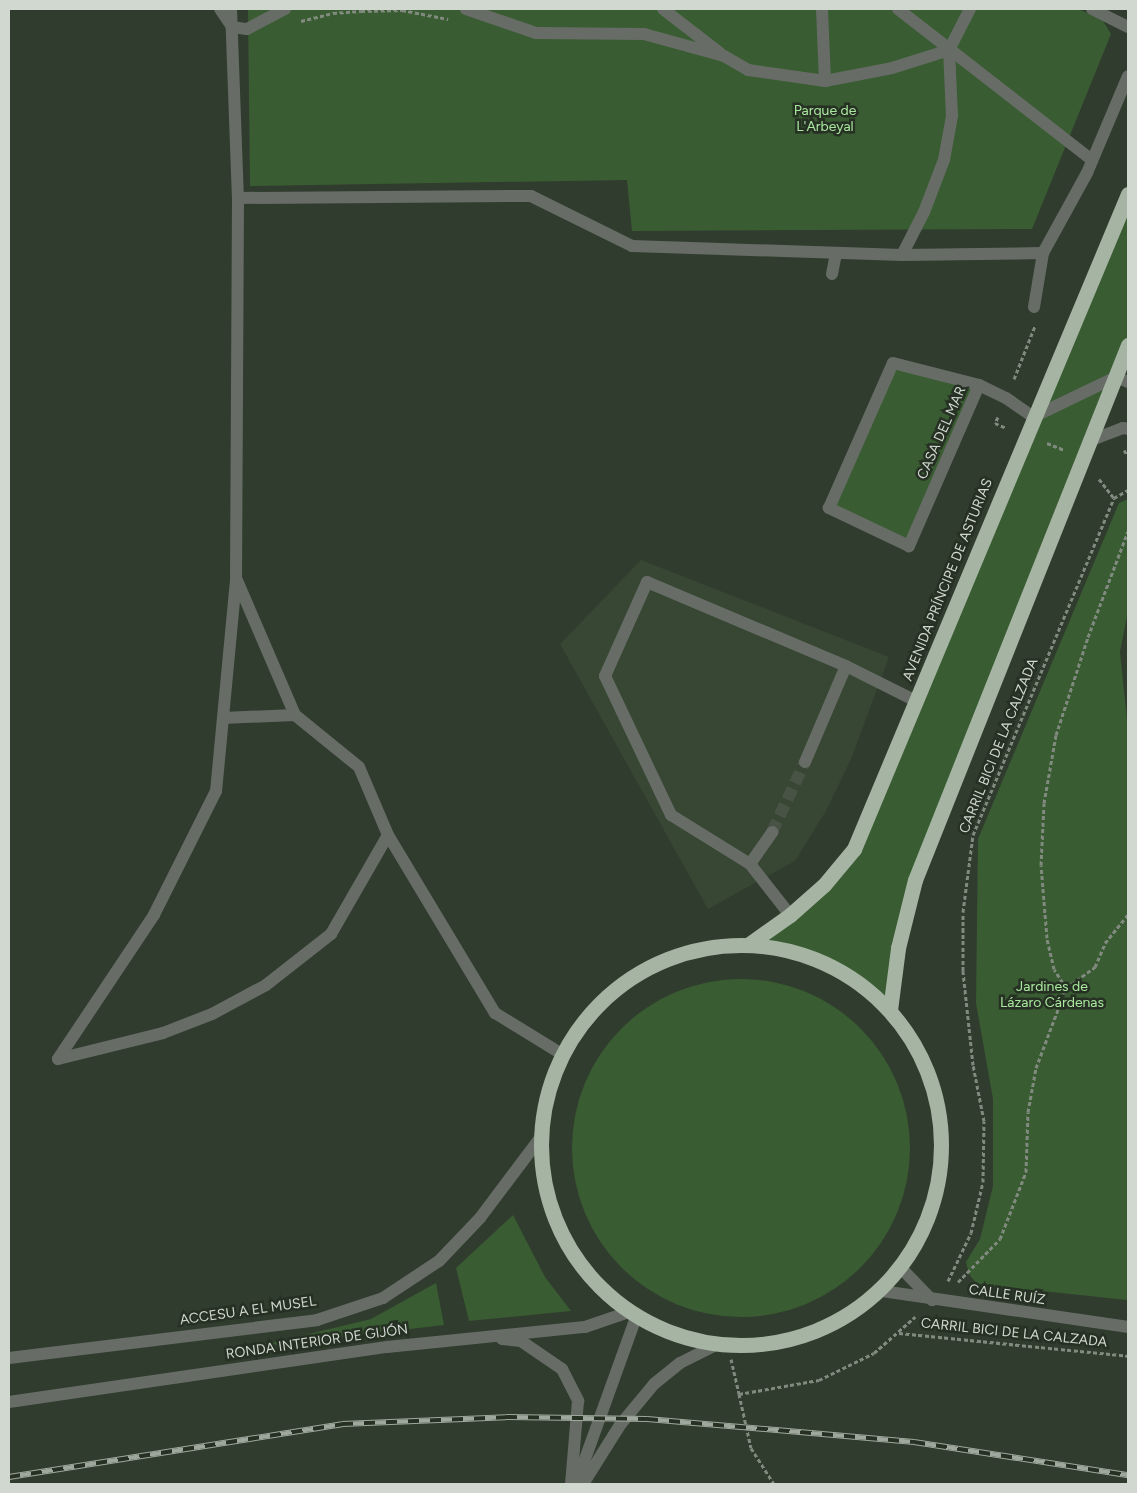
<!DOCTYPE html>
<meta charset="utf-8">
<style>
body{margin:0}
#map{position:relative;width:1137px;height:1493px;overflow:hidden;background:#303c2e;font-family:Figtree,sans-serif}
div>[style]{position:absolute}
.built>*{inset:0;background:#374734}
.green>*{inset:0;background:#395c32}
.round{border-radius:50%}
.minor-tunnel>*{height:12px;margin-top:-6px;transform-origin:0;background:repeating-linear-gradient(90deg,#485346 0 12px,transparent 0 18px)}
.path>*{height:3px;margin-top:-1.5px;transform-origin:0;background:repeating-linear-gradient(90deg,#808a7e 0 4px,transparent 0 6.5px)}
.minor>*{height:12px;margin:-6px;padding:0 6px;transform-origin:6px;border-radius:6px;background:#676d66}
.highway>*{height:15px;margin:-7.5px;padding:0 7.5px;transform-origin:7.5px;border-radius:7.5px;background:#a6b4a3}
.highway>.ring{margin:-7.5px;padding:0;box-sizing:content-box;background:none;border:15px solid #a6b4a3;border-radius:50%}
.rail>*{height:5.5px;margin-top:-2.75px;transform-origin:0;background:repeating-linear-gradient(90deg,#263124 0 11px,#9fa89d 0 22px);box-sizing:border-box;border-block:1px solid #9fa89d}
span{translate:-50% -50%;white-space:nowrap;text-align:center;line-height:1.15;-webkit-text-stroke:5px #263124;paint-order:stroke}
.park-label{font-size:14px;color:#aae89f}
.street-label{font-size:14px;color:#d0d8cf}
.frame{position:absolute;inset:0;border:10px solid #d0d8cf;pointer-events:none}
</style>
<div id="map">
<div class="built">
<i style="clip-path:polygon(641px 560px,889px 657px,851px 759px,826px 811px,795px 861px,708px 909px,560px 644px)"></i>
</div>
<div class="green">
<i style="clip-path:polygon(248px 9px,1078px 9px,1102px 19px,1111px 34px,1032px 229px,632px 231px,627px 180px,250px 186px)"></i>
<i style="clip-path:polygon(1128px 194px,1128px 345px,915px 880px,890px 1010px,823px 959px,749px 944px,854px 849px)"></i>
<i style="clip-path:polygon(893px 363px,979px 385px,909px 546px,829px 508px)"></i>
<i style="clip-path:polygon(1128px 499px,1128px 611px,1120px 652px,1128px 730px,1127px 1300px,977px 1284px,969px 1274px,966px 1262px,980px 1239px,993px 1186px,993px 1099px,976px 1003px,978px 839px,1119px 503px)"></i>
<i class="round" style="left:572px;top:979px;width:338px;height:338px"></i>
<i style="clip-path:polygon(513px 1215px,545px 1277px,571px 1311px,469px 1321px,456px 1268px)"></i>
<i style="clip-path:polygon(436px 1283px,444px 1325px,255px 1347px,371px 1319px)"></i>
</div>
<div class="minor-tunnel">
<i style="left:772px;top:832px;width:77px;rotate:-64.8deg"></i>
</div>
<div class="path">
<i style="left:301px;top:21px;width:33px;rotate:-14deg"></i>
<i style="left:333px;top:13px;width:28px;rotate:-4deg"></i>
<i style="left:361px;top:11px;width:41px;rotate:-1.4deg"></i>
<i style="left:402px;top:10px;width:47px;rotate:11.1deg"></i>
<i style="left:1014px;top:379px;width:57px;rotate:-68.4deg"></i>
<i style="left:998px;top:417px;width:7px;rotate:117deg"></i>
<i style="left:995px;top:423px;width:12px;rotate:24deg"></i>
<i style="left:1047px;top:443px;width:18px;rotate:22deg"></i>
<i style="left:1124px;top:450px;width:7px;rotate:56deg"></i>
<i style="left:1099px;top:479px;width:24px;rotate:52deg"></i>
<i style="left:1066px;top:988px;width:36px;rotate:-36deg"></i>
<i style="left:1095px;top:967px;width:26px;rotate:-67deg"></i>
<i style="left:1105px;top:943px;width:36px;rotate:-51deg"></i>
<i style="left:948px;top:1281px;width:53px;rotate:-64.4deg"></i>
<i style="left:971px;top:1233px;width:52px;rotate:-76.8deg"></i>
<i style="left:983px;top:1182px;width:61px;rotate:-89.1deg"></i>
<i style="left:984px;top:1121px;width:57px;rotate:-101.1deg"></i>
<i style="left:973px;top:1065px;width:95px;rotate:-96.1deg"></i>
<i style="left:963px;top:971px;width:59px;rotate:-90deg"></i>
<i style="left:963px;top:912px;width:78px;rotate:-82.6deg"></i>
<i style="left:973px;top:835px;width:365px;rotate:-67.3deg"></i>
<i style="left:1114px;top:498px;width:16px;rotate:-30deg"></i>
<i style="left:958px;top:1282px;width:60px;rotate:-45.7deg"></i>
<i style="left:1000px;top:1239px;width:72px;rotate:-68.8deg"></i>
<i style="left:1026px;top:1172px;width:60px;rotate:-88.1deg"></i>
<i style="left:1028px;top:1112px;width:45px;rotate:-79.7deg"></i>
<i style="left:1036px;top:1068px;width:85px;rotate:-69.4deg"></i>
<i style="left:1066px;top:988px;width:22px;rotate:-122deg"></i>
<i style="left:1054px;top:969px;width:32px;rotate:-103deg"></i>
<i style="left:1047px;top:938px;width:73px;rotate:-94.7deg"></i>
<i style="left:1041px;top:865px;width:62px;rotate:-87.2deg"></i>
<i style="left:1044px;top:803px;width:69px;rotate:-80deg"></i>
<i style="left:1056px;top:735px;width:103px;rotate:-71.9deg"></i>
<i style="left:1088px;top:637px;width:113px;rotate:-69.3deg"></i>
<i style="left:899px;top:1333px;width:230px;rotate:5.7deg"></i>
<i style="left:731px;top:1359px;width:36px;rotate:77deg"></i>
<i style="left:739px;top:1394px;width:81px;rotate:-9.9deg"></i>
<i style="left:819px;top:1380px;width:61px;rotate:-26.1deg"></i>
<i style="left:874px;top:1353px;width:55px;rotate:-41.3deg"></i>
<i style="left:739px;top:1394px;width:55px;rotate:77.5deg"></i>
<i style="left:751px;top:1448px;width:43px;rotate:57.4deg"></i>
</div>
<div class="minor">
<i style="left:220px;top:9px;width:22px;rotate:56deg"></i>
<i style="left:232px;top:27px;width:15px;rotate:8deg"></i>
<i style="left:247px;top:29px;width:43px;rotate:-27.8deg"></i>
<i style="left:231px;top:9px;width:189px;rotate:87.9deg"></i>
<i style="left:238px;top:198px;width:380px;rotate:90.3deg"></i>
<i style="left:236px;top:578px;width:149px;rotate:66.7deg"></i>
<i style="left:295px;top:715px;width:82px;rotate:39.1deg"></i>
<i style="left:359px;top:767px;width:74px;rotate:66.9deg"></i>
<i style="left:388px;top:835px;width:208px;rotate:59deg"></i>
<i style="left:495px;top:1013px;width:79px;rotate:31.5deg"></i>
<i style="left:466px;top:9px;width:74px;rotate:18.9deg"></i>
<i style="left:536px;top:33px;width:108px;rotate:0.5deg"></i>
<i style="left:644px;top:34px;width:83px;rotate:15.4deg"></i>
<i style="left:724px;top:56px;width:28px;rotate:30deg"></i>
<i style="left:748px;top:70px;width:78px;rotate:8.1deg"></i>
<i style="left:825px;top:81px;width:68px;rotate:-11deg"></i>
<i style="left:892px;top:68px;width:60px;rotate:-17.5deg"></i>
<i style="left:949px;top:50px;width:46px;rotate:-62.9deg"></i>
<i style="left:663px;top:9px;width:72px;rotate:37.7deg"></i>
<i style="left:822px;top:9px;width:72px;rotate:87.6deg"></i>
<i style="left:898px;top:9px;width:246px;rotate:37.9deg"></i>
<i style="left:1092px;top:9px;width:40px;rotate:26.6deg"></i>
<i style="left:238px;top:198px;width:293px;rotate:-0.4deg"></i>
<i style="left:531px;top:196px;width:113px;rotate:26.3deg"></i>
<i style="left:632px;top:246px;width:270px;rotate:1.9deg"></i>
<i style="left:902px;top:255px;width:141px;rotate:-0.8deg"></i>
<i style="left:1043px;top:253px;width:91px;rotate:-61.2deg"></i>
<i style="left:1087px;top:173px;width:105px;rotate:-67.1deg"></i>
<i style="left:902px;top:255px;width:48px;rotate:-62.9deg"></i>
<i style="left:924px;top:212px;width:56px;rotate:-69deg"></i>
<i style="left:944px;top:160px;width:45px;rotate:-79.7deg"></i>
<i style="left:952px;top:116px;width:66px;rotate:-92.6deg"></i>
<i style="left:832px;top:274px;width:21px;rotate:-79deg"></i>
<i style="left:1034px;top:307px;width:55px;rotate:-80.5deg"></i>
<i style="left:893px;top:363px;width:89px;rotate:14.3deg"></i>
<i style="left:979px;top:385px;width:176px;rotate:113.5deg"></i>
<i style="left:909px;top:546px;width:89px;rotate:-154.6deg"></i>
<i style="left:829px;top:508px;width:158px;rotate:-66.2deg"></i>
<i style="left:979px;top:385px;width:30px;rotate:26deg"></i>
<i style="left:1006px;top:398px;width:33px;rotate:35deg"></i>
<i style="left:1033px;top:417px;width:92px;rotate:-25.7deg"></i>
<i style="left:1116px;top:377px;width:13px;rotate:23deg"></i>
<i style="left:1089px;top:441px;width:36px;rotate:-21deg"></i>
<i style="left:1123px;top:428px;width:5px;rotate:11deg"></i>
<i style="left:236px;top:580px;width:212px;rotate:95.4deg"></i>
<i style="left:216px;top:791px;width:139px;rotate:116.6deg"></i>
<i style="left:154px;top:915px;width:173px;rotate:123.7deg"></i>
<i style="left:58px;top:1059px;width:108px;rotate:-13.9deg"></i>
<i style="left:163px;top:1033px;width:53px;rotate:-21.2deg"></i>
<i style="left:212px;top:1014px;width:61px;rotate:-28.2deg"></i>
<i style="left:266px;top:985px;width:83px;rotate:-38.1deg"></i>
<i style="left:331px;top:934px;width:114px;rotate:-60.1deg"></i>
<i style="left:223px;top:718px;width:72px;rotate:-2.4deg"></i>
<i style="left:805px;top:762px;width:104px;rotate:-66.9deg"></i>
<i style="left:750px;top:864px;width:39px;rotate:-55deg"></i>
<i style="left:790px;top:915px;width:65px;rotate:-128.1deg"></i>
<i style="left:750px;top:864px;width:93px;rotate:-148.2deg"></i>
<i style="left:671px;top:815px;width:154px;rotate:-115.4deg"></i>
<i style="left:605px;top:676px;width:103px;rotate:-65.9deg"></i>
<i style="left:647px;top:582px;width:216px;rotate:22.9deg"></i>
<i style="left:846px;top:666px;width:78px;rotate:26.6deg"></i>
<i style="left:901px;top:1268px;width:45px;rotate:45.9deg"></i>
<i style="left:882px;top:1291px;width:249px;rotate:8.3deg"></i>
<i style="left:502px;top:1339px;width:19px;rotate:6deg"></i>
<i style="left:521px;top:1341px;width:50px;rotate:34.3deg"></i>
<i style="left:562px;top:1369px;width:36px;rotate:63deg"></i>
<i style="left:578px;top:1401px;width:83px;rotate:94.8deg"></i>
<i style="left:9px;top:1358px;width:310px;rotate:-7deg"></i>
<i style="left:317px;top:1320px;width:70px;rotate:-18.4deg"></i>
<i style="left:383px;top:1298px;width:67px;rotate:-33.5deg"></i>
<i style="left:439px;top:1261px;width:59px;rotate:-46.4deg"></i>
<i style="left:480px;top:1218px;width:100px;rotate:-53.1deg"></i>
<i style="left:9px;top:1402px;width:382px;rotate:-8.3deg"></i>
<i style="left:387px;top:1347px;width:199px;rotate:-5.8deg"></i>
<i style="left:585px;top:1327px;width:46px;rotate:-18.8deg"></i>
<i style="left:576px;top:1484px;width:177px;rotate:-70.2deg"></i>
<i style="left:583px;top:1484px;width:70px;rotate:-57.9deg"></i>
<i style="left:620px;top:1425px;width:53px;rotate:-50.3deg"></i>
<i style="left:654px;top:1384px;width:33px;rotate:-39deg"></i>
<i style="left:680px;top:1363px;width:42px;rotate:-26.6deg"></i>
</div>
<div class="highway">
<i style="left:749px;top:944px;width:50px;rotate:-35.3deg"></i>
<i style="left:790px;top:915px;width:45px;rotate:-41.4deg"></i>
<i style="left:824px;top:885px;width:47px;rotate:-50.2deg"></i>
<i style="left:854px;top:849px;width:710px;rotate:-67.3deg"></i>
<i class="ring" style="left:541px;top:945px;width:385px;height:385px"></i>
<i style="left:890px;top:1010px;width:63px;rotate:-82.6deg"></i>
<i style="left:898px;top:948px;width:70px;rotate:-76deg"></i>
<i style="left:915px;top:880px;width:576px;rotate:-68.29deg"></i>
</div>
<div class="rail">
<i style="left:9px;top:1477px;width:337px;rotate:-9deg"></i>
<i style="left:342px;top:1424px;width:164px;rotate:-2.4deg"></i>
<i style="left:506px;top:1417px;width:141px;rotate:0.8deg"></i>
<i style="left:647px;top:1419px;width:268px;rotate:4.9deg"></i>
<i style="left:914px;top:1442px;width:217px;rotate:8.8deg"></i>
</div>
<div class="park-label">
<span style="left:825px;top:119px">Parque de<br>L'Arbeyal</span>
<span style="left:1052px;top:995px">Jardines de<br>Lázaro Cárdenas</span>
</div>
<div class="street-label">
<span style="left:942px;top:433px;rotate:-66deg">CASA DEL MAR</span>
<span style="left:948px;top:580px;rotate:-68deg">AVENIDA PRÍNCIPE DE ASTURIAS</span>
<span style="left:999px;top:746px;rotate:-68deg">CARRIL BICI DE LA CALZADA</span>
<span style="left:1007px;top:1295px;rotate:8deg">CALLE RUÍZ</span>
<span style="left:248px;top:1311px;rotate:-8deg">ACCESU A EL MUSEL</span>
<span style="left:1014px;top:1333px;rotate:6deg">CARRIL BICI DE LA CALZADA</span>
<span style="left:317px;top:1342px;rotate:-8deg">RONDA INTERIOR DE GIJÓN</span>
</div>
<div class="frame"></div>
</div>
